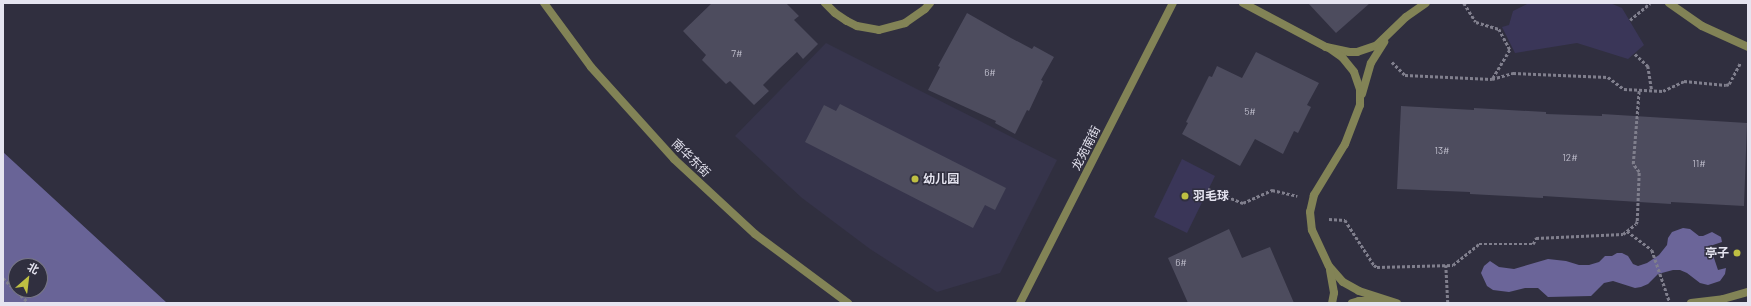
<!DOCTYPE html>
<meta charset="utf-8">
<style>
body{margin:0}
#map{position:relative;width:1751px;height:306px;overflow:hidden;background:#302f3f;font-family:Barlow,"Noto Sans SC",sans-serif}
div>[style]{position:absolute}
.built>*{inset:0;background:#36344b}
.green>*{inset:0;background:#3a3658}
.forest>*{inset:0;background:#696497}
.water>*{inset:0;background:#6b6599}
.building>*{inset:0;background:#4d4c5e}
.path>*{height:2.5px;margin-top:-1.25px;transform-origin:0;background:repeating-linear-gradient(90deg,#807f8d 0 3px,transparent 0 5px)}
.service>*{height:8px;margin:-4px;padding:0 4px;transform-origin:4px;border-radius:4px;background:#828356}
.minor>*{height:8px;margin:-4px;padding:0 4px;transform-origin:4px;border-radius:4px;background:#828356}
.dots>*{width:11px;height:11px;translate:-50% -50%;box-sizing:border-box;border:2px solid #302f3f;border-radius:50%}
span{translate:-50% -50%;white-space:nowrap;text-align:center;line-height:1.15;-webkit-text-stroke:3px #302f3f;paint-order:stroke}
.number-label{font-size:10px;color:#bfbecc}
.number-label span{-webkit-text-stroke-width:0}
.street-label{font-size:12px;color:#e5e4f0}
.poi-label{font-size:12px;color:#e5e4f0;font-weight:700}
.left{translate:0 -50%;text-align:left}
.right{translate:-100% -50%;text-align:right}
.frame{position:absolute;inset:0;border:4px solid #e5e4f0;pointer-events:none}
.north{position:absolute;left:8px;top:258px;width:40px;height:40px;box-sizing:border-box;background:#302f3f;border:1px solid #787786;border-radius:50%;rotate:28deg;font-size:11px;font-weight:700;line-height:16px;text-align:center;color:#e5e4f0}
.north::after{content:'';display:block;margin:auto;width:14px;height:18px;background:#bebf42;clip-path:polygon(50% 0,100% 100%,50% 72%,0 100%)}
</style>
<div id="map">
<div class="built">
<i style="clip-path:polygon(826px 43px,1057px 160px,1000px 273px,937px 292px,870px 249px,802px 198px,735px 136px)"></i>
</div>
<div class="green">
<i style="clip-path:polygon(1529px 3px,1610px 3px,1622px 8px,1644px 45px,1628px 59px,1577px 43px,1515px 53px,1502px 27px,1509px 25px,1513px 11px)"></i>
<i style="clip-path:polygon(1182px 159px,1215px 176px,1187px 233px,1154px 217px)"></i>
</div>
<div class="forest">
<i style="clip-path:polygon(evenodd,3px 152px,167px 303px,3px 303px,3px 152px,16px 266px,40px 266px,40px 290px,16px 290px,16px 266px)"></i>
</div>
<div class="water">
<i style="clip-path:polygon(1683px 228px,1690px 229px,1699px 236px,1703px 236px,1712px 232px,1721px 237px,1722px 242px,1710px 246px,1718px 270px,1726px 268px,1725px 274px,1720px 281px,1708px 285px,1700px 283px,1687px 273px,1680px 270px,1673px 270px,1658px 274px,1648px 284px,1641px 287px,1635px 288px,1613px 281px,1604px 283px,1591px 296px,1548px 297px,1538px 288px,1525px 288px,1509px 292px,1493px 290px,1487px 286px,1481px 273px,1484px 266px,1490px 261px,1499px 267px,1514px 269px,1548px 259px,1566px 261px,1579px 265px,1589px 265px,1599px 262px,1605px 256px,1612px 256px,1617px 253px,1622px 253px,1628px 256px,1633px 264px,1638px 266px,1647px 263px,1659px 255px,1667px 245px,1668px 238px,1672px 232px)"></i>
</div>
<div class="building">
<i style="clip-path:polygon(712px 3px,786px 3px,799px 16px,794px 20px,818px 44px,803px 59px,797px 52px,779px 69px,763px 85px,769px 91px,754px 105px,730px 81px,726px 84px,702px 60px,706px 55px,683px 31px)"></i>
<i style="clip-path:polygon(1308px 3px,1370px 3px,1336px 33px)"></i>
<i style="clip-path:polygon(967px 13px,1011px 38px,1032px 49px,1034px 46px,1054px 57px,1041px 80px,1043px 81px,1029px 111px,1027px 110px,1015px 134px,995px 123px,996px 121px,928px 90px,940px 67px,938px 66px)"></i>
<i style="clip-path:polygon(1256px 52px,1319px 83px,1307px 105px,1311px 107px,1298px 133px,1294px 131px,1283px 154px,1255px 139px,1240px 166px,1182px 134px,1188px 123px,1186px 122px,1209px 76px,1212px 77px,1217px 66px,1242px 78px)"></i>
<i style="clip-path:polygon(840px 104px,1006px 188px,995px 210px,985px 205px,973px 228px,805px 142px,824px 105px,836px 111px)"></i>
<i style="clip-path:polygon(1401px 106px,1474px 110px,1474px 108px,1546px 112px,1546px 114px,1602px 116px,1602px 114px,1747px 123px,1744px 206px,1671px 202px,1671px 204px,1543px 196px,1543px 198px,1470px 194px,1470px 192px,1397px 189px)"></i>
<i style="clip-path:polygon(1229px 229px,1242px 258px,1270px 247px,1294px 303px,1188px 303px,1168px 258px)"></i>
</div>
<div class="path">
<i style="left:1464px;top:3px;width:22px;rotate:58deg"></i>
<i style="left:1476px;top:22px;width:24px;rotate:17deg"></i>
<i style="left:1499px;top:29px;width:24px;rotate:62deg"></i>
<i style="left:1510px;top:50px;width:33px;rotate:121deg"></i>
<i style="left:1630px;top:20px;width:26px;rotate:-40deg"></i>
<i style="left:1635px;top:54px;width:18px;rotate:43deg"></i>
<i style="left:1648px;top:66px;width:24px;rotate:81deg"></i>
<i style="left:1392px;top:62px;width:18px;rotate:45deg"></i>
<i style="left:1405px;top:75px;width:87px;rotate:2.6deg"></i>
<i style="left:1492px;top:79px;width:22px;rotate:-16deg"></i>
<i style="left:1513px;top:73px;width:95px;rotate:2.4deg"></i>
<i style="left:1608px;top:77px;width:20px;rotate:37deg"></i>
<i style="left:1624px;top:89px;width:39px;rotate:3deg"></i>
<i style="left:1663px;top:91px;width:23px;rotate:-25deg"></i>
<i style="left:1684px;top:81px;width:42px;rotate:5.4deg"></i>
<i style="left:1726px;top:85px;width:3px;rotate:-18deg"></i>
<i style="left:1729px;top:84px;width:24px;rotate:-62deg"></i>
<i style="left:1208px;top:189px;width:38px;rotate:22deg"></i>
<i style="left:1243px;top:203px;width:32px;rotate:-24deg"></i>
<i style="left:1272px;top:190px;width:26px;rotate:13deg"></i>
<i style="left:1329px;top:219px;width:16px;rotate:4deg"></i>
<i style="left:1345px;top:220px;width:54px;rotate:57.2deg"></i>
<i style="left:1374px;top:265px;width:4px;rotate:34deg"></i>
<i style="left:1377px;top:267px;width:76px;rotate:-1.5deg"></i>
<i style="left:1453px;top:265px;width:33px;rotate:-39deg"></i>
<i style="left:1479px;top:244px;width:54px"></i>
<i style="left:1533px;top:244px;width:7px;rotate:-63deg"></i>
<i style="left:1536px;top:238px;width:87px;rotate:-2.6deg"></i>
<i style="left:1623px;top:234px;width:16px;rotate:-38deg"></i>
<i style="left:1636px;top:224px;width:3px;rotate:-72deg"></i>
<i style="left:1637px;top:221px;width:49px;rotate:-87.7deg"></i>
<i style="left:1639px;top:172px;width:10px;rotate:-127deg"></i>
<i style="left:1633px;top:164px;width:74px;rotate:-85.4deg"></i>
<i style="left:1627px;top:231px;width:31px;rotate:37deg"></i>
<i style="left:1652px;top:250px;width:56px;rotate:71.2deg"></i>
<i style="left:1446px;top:265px;width:38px;rotate:87deg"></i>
<i style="left:3px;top:278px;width:36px;rotate:44deg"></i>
</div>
<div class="service">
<i style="left:825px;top:3px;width:14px;rotate:45deg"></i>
<i style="left:835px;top:13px;width:14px;rotate:34deg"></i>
<i style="left:847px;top:21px;width:11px;rotate:27deg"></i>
<i style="left:857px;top:26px;width:22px;rotate:10deg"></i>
<i style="left:879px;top:30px;width:27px;rotate:-15deg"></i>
<i style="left:905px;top:23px;width:24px;rotate:-35deg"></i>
<i style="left:925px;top:9px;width:8px;rotate:-50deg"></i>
<i style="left:1243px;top:3px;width:94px;rotate:27.9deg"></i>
<i style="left:1326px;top:47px;width:24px;rotate:12deg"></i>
<i style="left:1349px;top:52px;width:8px"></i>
<i style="left:1357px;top:52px;width:21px;rotate:-19deg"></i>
<i style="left:1377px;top:45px;width:40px;rotate:-44deg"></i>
<i style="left:1406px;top:17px;width:24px;rotate:-35deg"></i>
<i style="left:1669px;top:3px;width:40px;rotate:34.9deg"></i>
<i style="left:1702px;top:26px;width:51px;rotate:24.5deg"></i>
<i style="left:1329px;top:48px;width:16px;rotate:35deg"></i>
<i style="left:1342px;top:57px;width:19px;rotate:51deg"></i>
<i style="left:1354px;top:72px;width:18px;rotate:71deg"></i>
<i style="left:1360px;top:89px;width:16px;rotate:90deg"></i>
<i style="left:1360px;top:105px;width:42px;rotate:111deg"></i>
<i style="left:1345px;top:144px;width:60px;rotate:121.3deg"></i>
<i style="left:1314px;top:195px;width:17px;rotate:103deg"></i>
<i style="left:1310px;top:212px;width:18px;rotate:84deg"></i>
<i style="left:1312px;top:230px;width:40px;rotate:65deg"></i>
<i style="left:1329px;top:266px;width:21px;rotate:49deg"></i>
<i style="left:1343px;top:282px;width:18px;rotate:29deg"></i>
<i style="left:1359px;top:291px;width:40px;rotate:18deg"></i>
<i style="left:1362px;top:94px;width:32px;rotate:-74deg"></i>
<i style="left:1371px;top:63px;width:25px;rotate:-58deg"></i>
<i style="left:1330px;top:270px;width:23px;rotate:80deg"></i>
<i style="left:1334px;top:293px;width:10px;rotate:101deg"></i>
<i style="left:1352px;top:303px;width:7px;rotate:-16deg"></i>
<i style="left:1359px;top:301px;width:20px"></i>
<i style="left:1691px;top:303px;width:32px;rotate:-7deg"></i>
<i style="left:1723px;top:299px;width:26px;rotate:-16deg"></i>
</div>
<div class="minor">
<i style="left:544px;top:3px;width:79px;rotate:53.7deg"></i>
<i style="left:591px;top:67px;width:124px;rotate:47.9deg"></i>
<i style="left:674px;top:159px;width:110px;rotate:42.8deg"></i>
<i style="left:755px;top:234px;width:116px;rotate:36.6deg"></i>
<i style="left:1020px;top:303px;width:337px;rotate:-63deg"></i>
</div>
<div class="dots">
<i style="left:915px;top:179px;background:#bebf42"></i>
<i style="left:1185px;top:196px;background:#bebf42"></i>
<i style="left:1737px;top:253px;background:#bebf42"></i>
</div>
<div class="number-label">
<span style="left:737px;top:54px">7#</span>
<span style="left:990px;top:73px">6#</span>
<span style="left:1250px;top:112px">5#</span>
<span style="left:1442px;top:151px">13#</span>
<span style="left:1570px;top:158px">12#</span>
<span style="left:1699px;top:164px">11#</span>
<span style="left:1181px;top:263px">6#</span>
</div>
<div class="street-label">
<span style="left:1086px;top:148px;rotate:-63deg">龙苑南街</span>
<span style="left:691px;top:158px;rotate:44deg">南华东街</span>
</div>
<div class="poi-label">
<span class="left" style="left:923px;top:179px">幼儿园</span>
<span class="left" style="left:1193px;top:196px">羽毛球</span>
<span class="right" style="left:1729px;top:253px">亭子</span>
</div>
<div class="frame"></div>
<div class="north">北</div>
</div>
